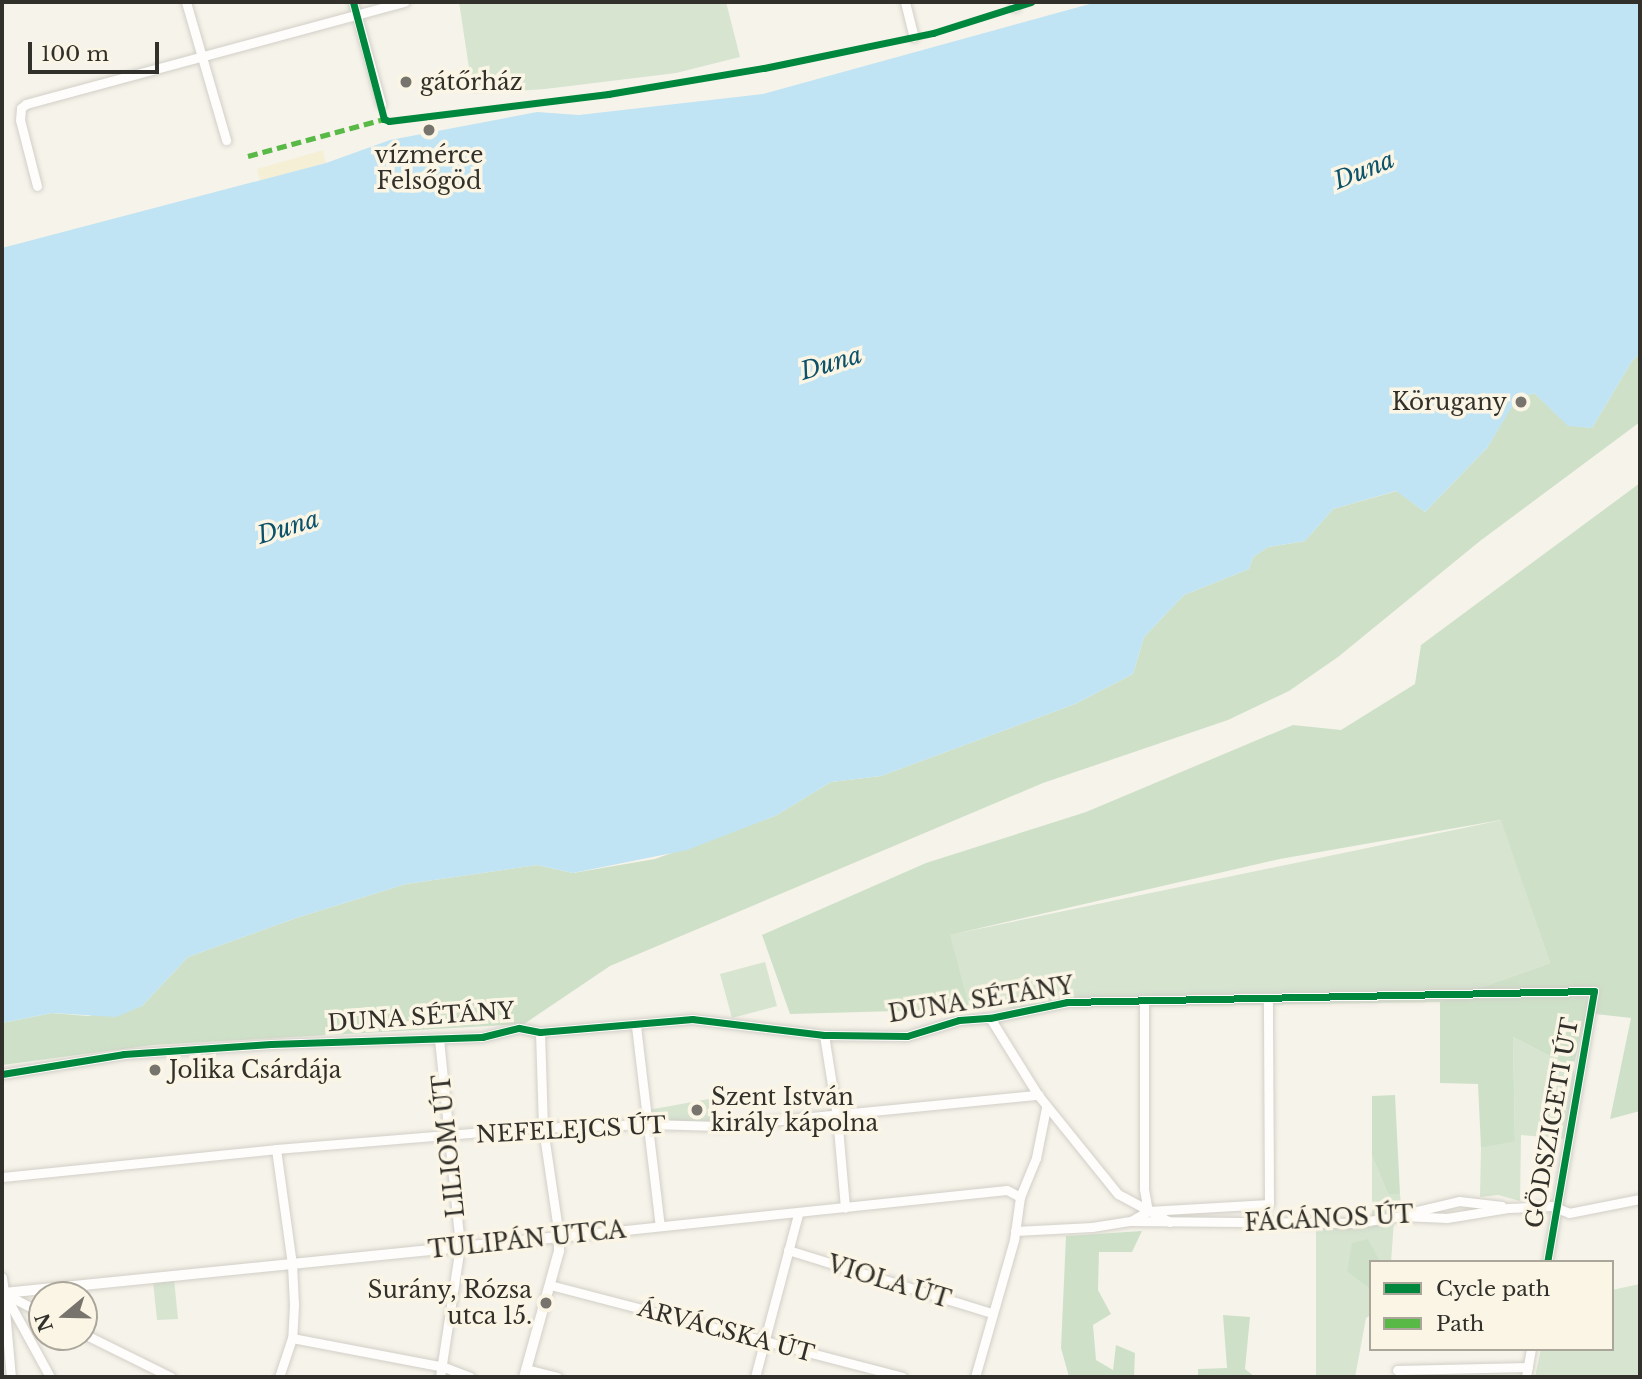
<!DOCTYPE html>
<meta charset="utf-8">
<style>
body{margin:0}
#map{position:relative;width:1642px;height:1379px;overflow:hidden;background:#f6f3ea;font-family:"Libre Baskerville",serif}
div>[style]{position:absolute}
.green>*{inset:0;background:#d6e4d0}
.forest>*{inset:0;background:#cee1c8}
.sand>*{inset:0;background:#f5efd6}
.water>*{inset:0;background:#c0e4f3}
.roads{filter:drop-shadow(0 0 2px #d1cfc7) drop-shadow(0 0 2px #d1cfc7)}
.minor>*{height:9px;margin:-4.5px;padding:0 4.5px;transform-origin:4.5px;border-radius:4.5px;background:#fefdfc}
.tertiary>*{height:10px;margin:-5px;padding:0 5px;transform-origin:5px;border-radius:5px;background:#fefdfc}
.quiet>*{height:5px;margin-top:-2.5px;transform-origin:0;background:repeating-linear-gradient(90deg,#58b947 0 10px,transparent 0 15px)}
.cycleway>*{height:7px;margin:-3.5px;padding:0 3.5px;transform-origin:3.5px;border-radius:3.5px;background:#00873e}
.dots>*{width:19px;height:19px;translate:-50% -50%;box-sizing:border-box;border:4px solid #fbf5e5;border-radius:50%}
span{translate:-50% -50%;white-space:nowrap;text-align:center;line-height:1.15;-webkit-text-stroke:7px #fbf5e5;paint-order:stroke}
.poi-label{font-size:23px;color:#32302a}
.left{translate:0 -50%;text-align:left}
.right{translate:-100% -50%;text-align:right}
.street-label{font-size:23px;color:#32302a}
.water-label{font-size:24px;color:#0c526a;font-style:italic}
.frame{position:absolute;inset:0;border:4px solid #32302a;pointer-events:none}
.legend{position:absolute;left:1369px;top:1260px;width:245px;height:91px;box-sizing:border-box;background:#fbf5e5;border:2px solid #aba69a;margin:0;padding:9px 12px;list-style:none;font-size:21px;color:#32302a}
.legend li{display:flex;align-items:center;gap:14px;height:35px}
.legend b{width:35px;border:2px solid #aba69a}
.north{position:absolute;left:28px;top:1281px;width:70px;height:70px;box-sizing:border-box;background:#fbf5e5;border:2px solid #aba69a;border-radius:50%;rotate:251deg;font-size:19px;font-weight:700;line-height:28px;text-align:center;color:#32302a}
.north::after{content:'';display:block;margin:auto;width:24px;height:32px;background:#77746d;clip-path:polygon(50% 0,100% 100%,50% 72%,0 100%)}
.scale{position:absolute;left:28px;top:42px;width:131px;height:32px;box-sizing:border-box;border:4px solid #32302a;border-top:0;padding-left:9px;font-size:21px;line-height:24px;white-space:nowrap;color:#32302a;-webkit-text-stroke:5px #fbf5e5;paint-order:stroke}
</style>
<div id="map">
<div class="green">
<i style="clip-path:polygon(459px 2px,726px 2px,740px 57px,676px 73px,545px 89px,473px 94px)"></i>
<i style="clip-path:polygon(1502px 820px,1550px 963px,1440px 1002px,970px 1009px,949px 935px)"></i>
<i style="clip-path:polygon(765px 962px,777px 1006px,732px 1018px,720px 974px)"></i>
<i style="clip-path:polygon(1513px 1037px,1573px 1068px,1575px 1077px,1565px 1139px,1521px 1135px,1520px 1201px,1498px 1195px,1480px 1197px,1481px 1148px,1515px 1140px)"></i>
<i style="clip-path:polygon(709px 1099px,710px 1123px,649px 1122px,648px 1110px)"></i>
<i style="clip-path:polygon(1372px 1156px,1388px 1194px,1400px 1194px,1401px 1205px,1394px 1221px,1391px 1262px,1381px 1262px,1368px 1240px,1347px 1272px,1371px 1290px,1371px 1315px,1366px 1318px,1355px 1377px,1316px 1377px,1316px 1226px,1372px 1227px)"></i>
<i style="clip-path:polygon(174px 1279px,178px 1319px,157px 1320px,153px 1281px)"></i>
<i style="clip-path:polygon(1640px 1284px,1640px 1377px,1535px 1377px,1541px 1349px,1612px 1349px,1612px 1290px)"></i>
</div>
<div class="forest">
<i style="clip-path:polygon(1640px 354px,1640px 422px,1480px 541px,1338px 657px,1289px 691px,1228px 720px,1043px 783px,610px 966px,524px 1024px,153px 1045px,2px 1065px,2px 1023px,52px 1013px,88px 1016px,142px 1006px,188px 957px,296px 918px,406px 884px,537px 865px,573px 873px,655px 859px,775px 816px,831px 782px,881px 776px,1075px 704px,1133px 674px,1144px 637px,1184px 595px,1249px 569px,1253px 557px,1268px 547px,1305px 541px,1333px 509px,1397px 491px,1425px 512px,1487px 448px,1515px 400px,1534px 393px,1568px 425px,1592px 428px,1632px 361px)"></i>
<i style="clip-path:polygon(1640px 483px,1640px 1111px,1610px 1119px,1631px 1018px,1587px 1013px,1573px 1068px,1513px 1037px,1515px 1141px,1481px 1148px,1478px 1084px,1440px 1083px,1440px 1002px,1550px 963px,1501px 820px,1280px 859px,950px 935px,970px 1009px,790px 1014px,762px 935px,926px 863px,1086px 812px,1293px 725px,1341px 730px,1415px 684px,1421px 645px)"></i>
<i style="clip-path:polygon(1395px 1095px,1400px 1194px,1388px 1194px,1372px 1156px,1372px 1096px)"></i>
<i style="clip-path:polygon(1142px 1231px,1132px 1252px,1099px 1252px,1098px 1290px,1111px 1314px,1093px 1325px,1096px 1360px,1113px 1370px,1116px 1345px,1135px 1353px,1134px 1377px,1069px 1377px,1061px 1348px,1066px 1236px)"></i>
<i style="clip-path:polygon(1368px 1239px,1381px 1262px,1371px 1262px,1371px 1290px,1347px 1272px,1352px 1243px)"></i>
<i style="clip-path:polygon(1223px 1315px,1250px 1317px,1245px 1369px,1255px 1377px,1198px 1377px,1198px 1369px,1227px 1368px)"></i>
</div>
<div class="sand">
<i style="clip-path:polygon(323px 150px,326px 163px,260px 181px,257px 169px)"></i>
</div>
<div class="water">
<i style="clip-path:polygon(1097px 2px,1640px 2px,1640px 354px,1632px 361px,1592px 428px,1568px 426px,1534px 393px,1516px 400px,1487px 448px,1425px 512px,1396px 491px,1333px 509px,1305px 541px,1268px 547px,1253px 557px,1249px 569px,1184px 595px,1144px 637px,1133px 674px,1075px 704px,881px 776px,831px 782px,775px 816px,687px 850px,573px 873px,537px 865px,406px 884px,296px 918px,188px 957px,142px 1006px,116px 1017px,52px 1013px,2px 1023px,2px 248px,326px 163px,390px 140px,537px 112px,579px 115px,763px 94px)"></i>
</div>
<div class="roads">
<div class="minor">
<i style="left:186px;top:2px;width:144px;rotate:73.8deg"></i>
<i style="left:353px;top:2px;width:106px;rotate:74.6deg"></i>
<i style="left:905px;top:2px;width:36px;rotate:76deg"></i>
<i style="left:1014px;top:2px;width:5px;rotate:79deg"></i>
<i style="left:37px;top:186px;width:68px;rotate:-104.4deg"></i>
<i style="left:20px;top:120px;width:12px;rotate:-85deg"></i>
<i style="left:21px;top:108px;width:6px;rotate:-39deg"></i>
<i style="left:26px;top:104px;width:392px;rotate:-15.1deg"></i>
<i style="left:1144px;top:1000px;width:189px;rotate:90deg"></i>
<i style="left:1144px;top:1189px;width:22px;rotate:80deg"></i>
<i style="left:990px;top:1018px;width:91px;rotate:58.1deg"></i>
<i style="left:636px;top:1026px;width:201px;rotate:83.2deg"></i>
<i style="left:540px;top:1032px;width:96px;rotate:88.2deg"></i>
<i style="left:543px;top:1128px;width:110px;rotate:81.6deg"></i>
<i style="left:559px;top:1237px;width:450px;rotate:-6deg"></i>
<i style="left:1007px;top:1190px;width:15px;rotate:28deg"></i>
<i style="left:1020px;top:1197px;width:43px;rotate:97.9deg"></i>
<i style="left:1014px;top:1240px;width:142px;rotate:105.9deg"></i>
<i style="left:824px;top:1035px;width:82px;rotate:80.9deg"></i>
<i style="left:837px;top:1116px;width:92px;rotate:85deg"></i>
<i style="left:439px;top:1039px;width:208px;rotate:84.2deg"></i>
<i style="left:460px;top:1246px;width:133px;rotate:98.7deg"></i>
<i style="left:2px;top:1074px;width:124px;rotate:-9.3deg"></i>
<i style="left:124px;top:1054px;width:147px;rotate:-3.9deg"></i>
<i style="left:271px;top:1044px;width:211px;rotate:-1.9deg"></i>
<i style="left:482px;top:1037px;width:38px;rotate:-14deg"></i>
<i style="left:519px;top:1028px;width:21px;rotate:11deg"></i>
<i style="left:540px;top:1032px;width:153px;rotate:-4.9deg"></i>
<i style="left:692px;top:1019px;width:133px;rotate:6.9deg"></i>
<i style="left:824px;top:1035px;width:83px;rotate:0.7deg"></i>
<i style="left:907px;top:1036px;width:54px;rotate:-17.1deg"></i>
<i style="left:959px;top:1020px;width:31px;rotate:-4deg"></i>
<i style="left:990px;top:1018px;width:79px;rotate:-11.7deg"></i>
<i style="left:1067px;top:1002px;width:527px;rotate:-1.2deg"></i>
<i style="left:1594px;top:991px;width:275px;rotate:99.8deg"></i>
<i style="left:276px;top:1149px;width:116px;rotate:82.1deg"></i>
<i style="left:292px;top:1264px;width:41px;rotate:87.2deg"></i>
<i style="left:294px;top:1305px;width:33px;rotate:93deg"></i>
<i style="left:292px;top:1338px;width:41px;rotate:108.4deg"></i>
<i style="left:2px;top:1177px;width:275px;rotate:-5.8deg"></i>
<i style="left:276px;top:1149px;width:258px;rotate:-4.7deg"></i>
<i style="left:533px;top:1128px;width:115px;rotate:-2deg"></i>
<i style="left:648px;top:1124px;width:71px;rotate:1.6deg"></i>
<i style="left:719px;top:1126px;width:321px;rotate:-5.6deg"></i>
<i style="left:1038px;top:1095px;width:127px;rotate:51.1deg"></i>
<i style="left:1118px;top:1194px;width:59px;rotate:28.3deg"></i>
<i style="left:1020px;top:1197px;width:42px;rotate:-67.7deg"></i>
<i style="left:1036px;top:1158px;width:51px;rotate:-78.7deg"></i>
<i style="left:1413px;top:1212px;width:47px;rotate:-13.4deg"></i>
<i style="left:1459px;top:1201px;width:43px;rotate:6.6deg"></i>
<i style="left:1131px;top:1221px;width:20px;rotate:-30deg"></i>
<i style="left:1148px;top:1211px;width:121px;rotate:-3.3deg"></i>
<i style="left:1269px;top:1204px;width:206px;rotate:-90.3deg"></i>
<i style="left:1015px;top:1231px;width:77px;rotate:-3deg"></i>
<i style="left:1092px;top:1227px;width:39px;rotate:-9deg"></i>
<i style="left:1131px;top:1221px;width:224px;rotate:0.5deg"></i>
<i style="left:1355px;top:1223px;width:48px;rotate:-8.5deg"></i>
<i style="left:1402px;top:1216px;width:45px;rotate:2.5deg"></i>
<i style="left:1447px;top:1218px;width:63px;rotate:-9.2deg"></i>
<i style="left:1509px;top:1208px;width:43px;rotate:-2.7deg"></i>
<i style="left:1552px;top:1206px;width:18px;rotate:22deg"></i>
<i style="left:1569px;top:1213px;width:72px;rotate:-11.2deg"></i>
<i style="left:788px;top:1250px;width:213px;rotate:17.2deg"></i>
<i style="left:550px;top:1285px;width:364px;rotate:14.6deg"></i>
<i style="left:4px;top:1293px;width:96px;rotate:61.3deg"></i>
<i style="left:5px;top:1294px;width:42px;rotate:27.2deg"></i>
<i style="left:4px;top:1299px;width:78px;rotate:84.9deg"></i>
<i style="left:84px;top:1334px;width:97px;rotate:26.3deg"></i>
<i style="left:292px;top:1338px;width:155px;rotate:10.8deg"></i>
<i style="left:444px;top:1367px;width:28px;rotate:21deg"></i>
<i style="left:526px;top:1369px;width:32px;rotate:14deg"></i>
<i style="left:1397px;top:1370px;width:131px;rotate:-1.3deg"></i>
<i style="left:755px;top:1377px;width:169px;rotate:-75.2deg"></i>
<i style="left:1526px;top:1377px;width:28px;rotate:-80deg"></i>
</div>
<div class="tertiary">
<i style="left:2px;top:1278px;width:15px;rotate:82deg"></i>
<i style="left:4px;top:1293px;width:558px;rotate:-5.76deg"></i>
<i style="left:559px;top:1237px;width:14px;rotate:90deg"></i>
<i style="left:559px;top:1251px;width:131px;rotate:105.5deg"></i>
</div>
</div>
<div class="quiet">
<i style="left:248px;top:156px;width:141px;rotate:-15.2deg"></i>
</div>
<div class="cycleway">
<i style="left:353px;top:2px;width:121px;rotate:75.2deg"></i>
<i style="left:384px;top:119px;width:5px;rotate:22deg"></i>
<i style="left:389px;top:121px;width:221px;rotate:-7deg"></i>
<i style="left:608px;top:94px;width:158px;rotate:-9.5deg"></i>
<i style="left:764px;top:68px;width:173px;rotate:-11.7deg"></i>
<i style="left:933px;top:33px;width:103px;rotate:-17.6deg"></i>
<i style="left:2px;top:1074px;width:124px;rotate:-9.3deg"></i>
<i style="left:124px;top:1054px;width:147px;rotate:-3.9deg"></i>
<i style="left:271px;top:1044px;width:211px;rotate:-1.9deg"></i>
<i style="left:482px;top:1037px;width:38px;rotate:-14deg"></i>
<i style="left:519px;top:1028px;width:21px;rotate:11deg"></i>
<i style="left:540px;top:1032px;width:153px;rotate:-4.9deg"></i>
<i style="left:692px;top:1019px;width:133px;rotate:6.9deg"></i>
<i style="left:824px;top:1035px;width:83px;rotate:0.7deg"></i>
<i style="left:907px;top:1036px;width:54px;rotate:-17.1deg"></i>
<i style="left:959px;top:1020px;width:31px;rotate:-4deg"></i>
<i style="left:990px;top:1018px;width:79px;rotate:-11.7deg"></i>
<i style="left:1067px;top:1002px;width:527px;rotate:-1.2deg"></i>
<i style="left:1594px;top:991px;width:275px;rotate:99.8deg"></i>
</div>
<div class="dots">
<i style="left:406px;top:82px;background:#77746d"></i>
<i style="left:429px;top:130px;background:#77746d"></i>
<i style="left:1521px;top:402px;background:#77746d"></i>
<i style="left:155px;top:1070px;background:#77746d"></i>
<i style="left:697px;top:1110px;background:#77746d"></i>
<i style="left:546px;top:1303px;background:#77746d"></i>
</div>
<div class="poi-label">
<span class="left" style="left:420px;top:82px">gátőrház</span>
<span style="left:429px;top:168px">vízmérce<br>Felsőgöd</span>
<span class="right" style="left:1507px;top:402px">Körugany</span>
<span class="left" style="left:169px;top:1070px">Jolika Csárdája</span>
<span class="left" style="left:711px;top:1110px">Szent István<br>király kápolna</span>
<span class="right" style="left:532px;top:1303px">Surány, Rózsa<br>utca 15.</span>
</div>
<div class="street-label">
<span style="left:981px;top:1000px;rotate:-9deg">DUNA SÉTÁNY</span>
<span style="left:421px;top:1017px;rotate:-4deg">DUNA SÉTÁNY</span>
<span style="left:1552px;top:1123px;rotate:-80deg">GÖDSZIGETI ÚT</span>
<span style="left:571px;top:1130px;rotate:-3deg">NEFELEJCS ÚT</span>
<span style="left:449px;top:1146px;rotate:-96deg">LILIOM ÚT</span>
<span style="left:1329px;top:1219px;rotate:-3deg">FÁCÁNOS ÚT</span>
<span style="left:527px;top:1240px;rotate:-6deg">TULIPÁN UTCA</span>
<span style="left:889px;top:1282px;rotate:17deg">VIOLA ÚT</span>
<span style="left:726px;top:1331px;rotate:15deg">ÁRVÁCSKA ÚT</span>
</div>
<div class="water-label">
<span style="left:1364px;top:170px;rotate:-22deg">Duna</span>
<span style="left:831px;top:363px;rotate:-17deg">Duna</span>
<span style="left:288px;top:527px;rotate:-17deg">Duna</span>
</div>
<div class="frame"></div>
<ul class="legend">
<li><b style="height:9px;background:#00873e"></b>Cycle path</li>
<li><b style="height:9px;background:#58b947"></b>Path</li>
</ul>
<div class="north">N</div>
<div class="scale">100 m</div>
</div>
